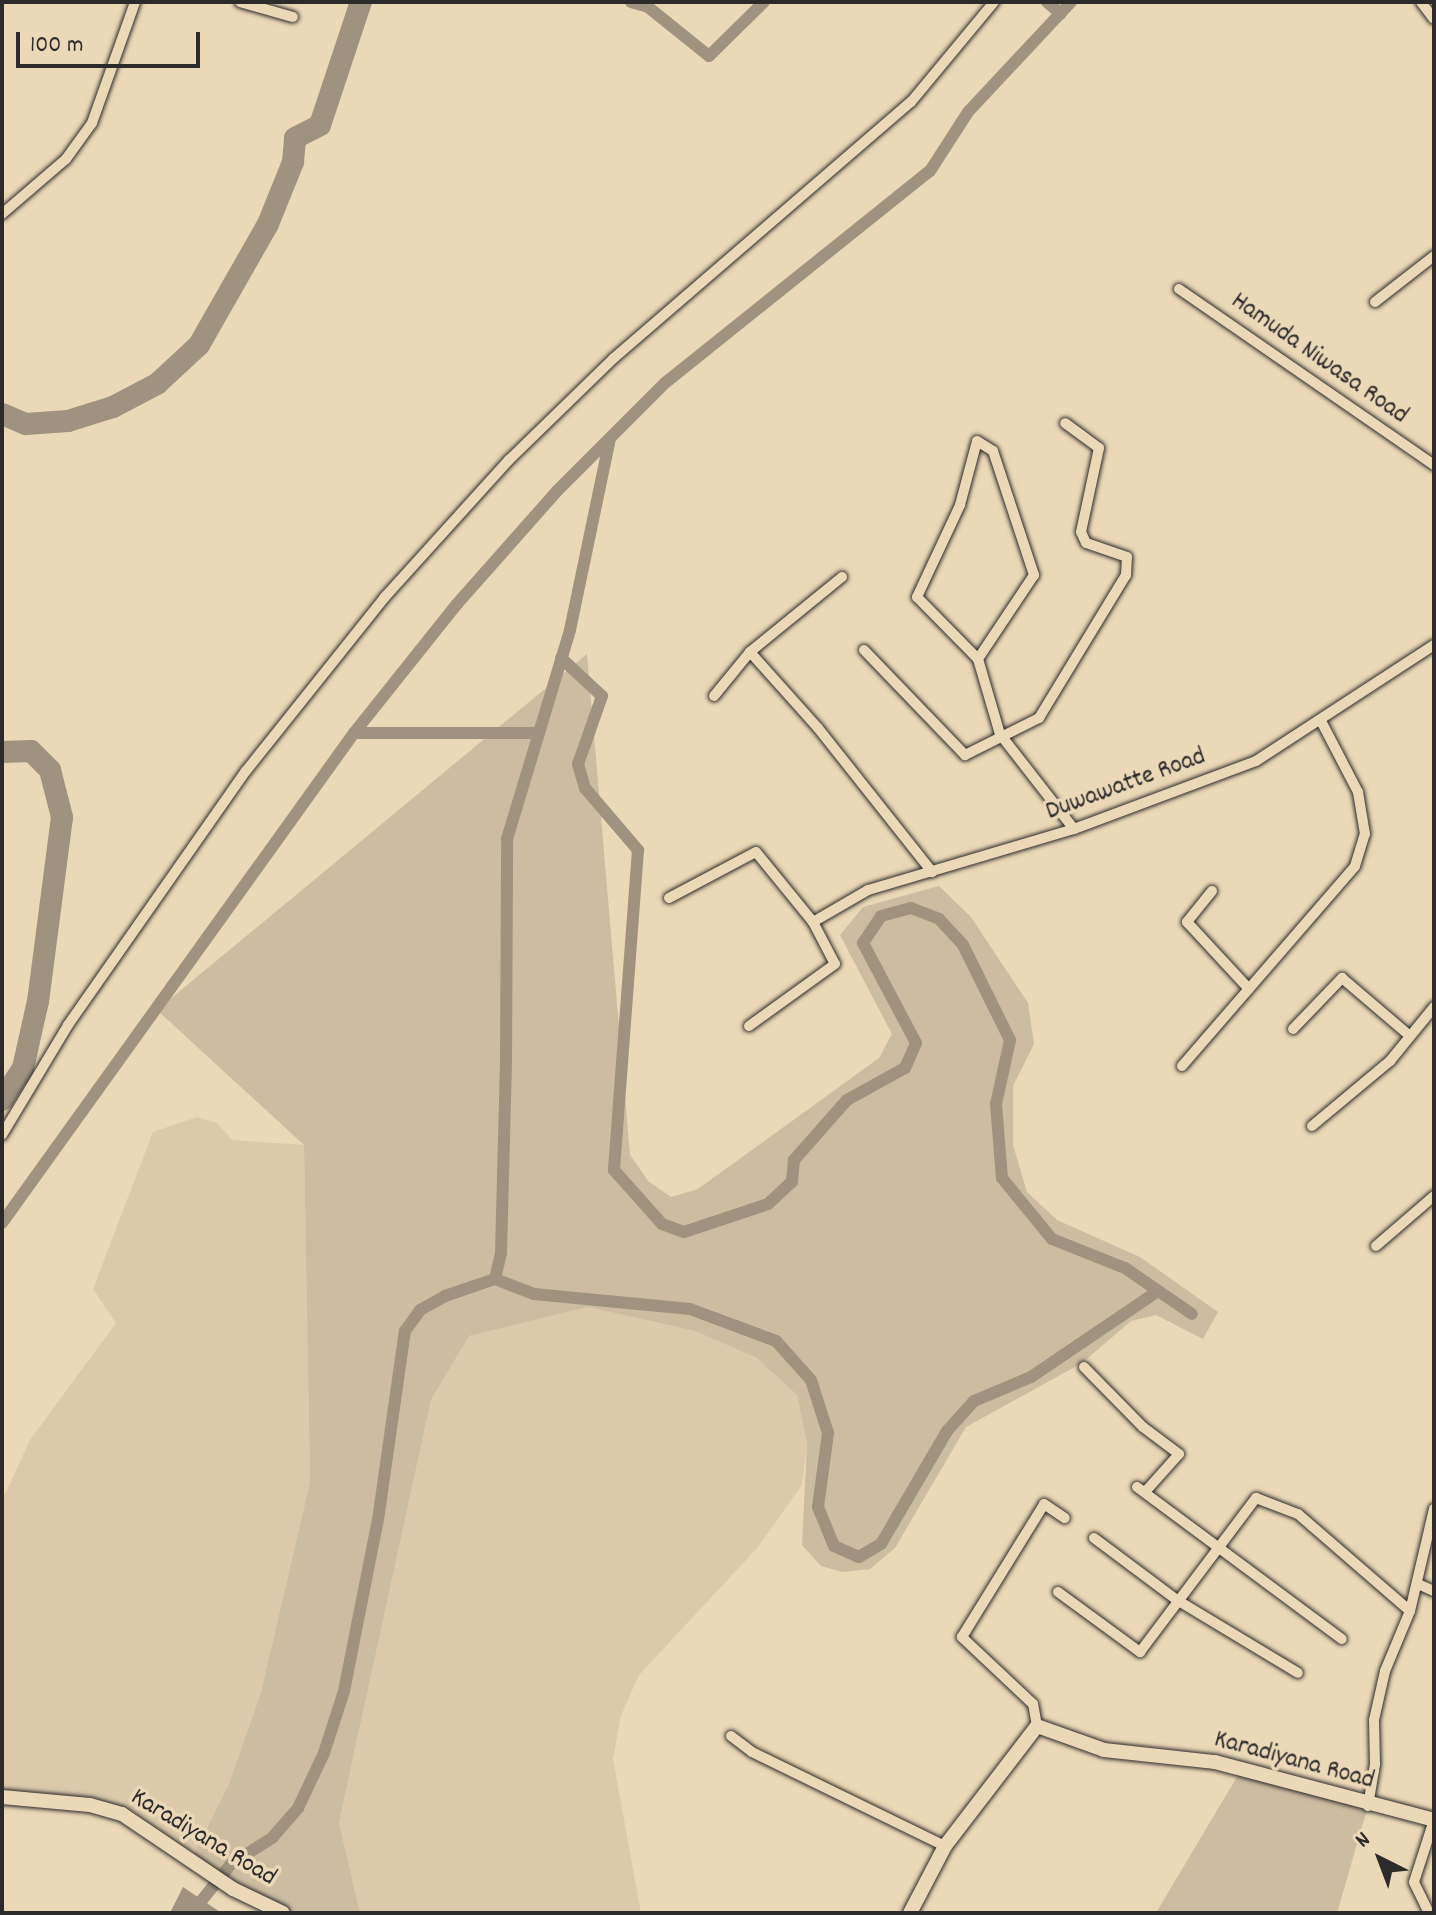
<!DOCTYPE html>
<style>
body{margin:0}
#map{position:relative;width:1436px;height:1915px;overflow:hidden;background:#ebd8b6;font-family:Dekko,sans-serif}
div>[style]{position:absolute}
.built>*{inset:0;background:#dbc9aa}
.green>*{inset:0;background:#ccbca0}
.water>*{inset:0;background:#9f937f}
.canal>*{height:12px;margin:-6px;padding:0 6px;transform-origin:6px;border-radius:6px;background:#9f937f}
.river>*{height:22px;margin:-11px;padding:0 11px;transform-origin:11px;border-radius:11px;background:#9f937f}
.roads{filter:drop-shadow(0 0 2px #2b2b2b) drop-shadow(0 0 2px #2b2b2b)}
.street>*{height:10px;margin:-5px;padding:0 5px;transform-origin:5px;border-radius:5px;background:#ebd8b6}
.secondary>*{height:14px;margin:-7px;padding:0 7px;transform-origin:7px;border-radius:7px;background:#ebd8b6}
span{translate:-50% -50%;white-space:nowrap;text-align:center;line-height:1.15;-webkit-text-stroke:7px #ebd8b6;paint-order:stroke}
.street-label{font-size:26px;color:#2b2b2b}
.frame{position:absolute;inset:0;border:4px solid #2b2b2b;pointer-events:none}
.north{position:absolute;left:1340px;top:1819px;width:80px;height:80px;-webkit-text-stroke:6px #ebd8b6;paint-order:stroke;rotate:318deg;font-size:22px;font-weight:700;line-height:32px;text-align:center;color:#2b2b2b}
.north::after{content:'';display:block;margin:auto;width:28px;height:36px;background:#2b2b2b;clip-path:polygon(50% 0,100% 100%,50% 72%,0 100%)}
.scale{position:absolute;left:16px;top:32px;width:184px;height:36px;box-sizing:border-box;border:4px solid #2b2b2b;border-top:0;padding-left:10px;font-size:24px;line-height:28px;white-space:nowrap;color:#2b2b2b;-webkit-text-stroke:6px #ebd8b6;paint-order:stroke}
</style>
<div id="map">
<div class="built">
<i style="clip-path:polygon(197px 1117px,217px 1123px,232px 1140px,304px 1145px,310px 1482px,261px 1692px,229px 1784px,191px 1860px,123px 1814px,2px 1797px,2px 1501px,30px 1440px,116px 1323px,93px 1289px,153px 1132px)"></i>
<i style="clip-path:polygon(588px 1307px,695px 1331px,757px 1358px,797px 1395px,807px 1444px,802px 1485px,758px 1547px,639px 1675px,621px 1715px,613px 1759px,641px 1913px,360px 1913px,339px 1824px,431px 1400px,469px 1336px)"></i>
</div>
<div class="green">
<i style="clip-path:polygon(587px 654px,630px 1155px,649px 1182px,671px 1197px,698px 1189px,879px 1058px,892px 1034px,840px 935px,863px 907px,939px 886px,971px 917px,1028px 1003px,1034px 1044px,1013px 1086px,1013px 1145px,1027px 1192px,1057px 1220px,1140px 1257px,1218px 1312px,1203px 1339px,1156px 1315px,1131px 1321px,1082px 1363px,966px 1427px,895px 1548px,870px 1569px,842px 1572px,821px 1566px,802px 1545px,807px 1444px,797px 1395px,757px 1358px,695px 1331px,588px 1307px,469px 1336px,431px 1400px,339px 1823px,360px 1913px,283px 1913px,191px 1860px,229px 1784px,261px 1692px,310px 1482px,304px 1145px,157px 1010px)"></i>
<i style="clip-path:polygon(1241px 1770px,1368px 1806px,1337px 1913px,1156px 1913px)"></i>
</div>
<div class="water">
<i style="clip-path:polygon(183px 1887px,220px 1912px,222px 1913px,170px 1913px)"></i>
</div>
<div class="canal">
<i style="left:631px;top:2px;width:18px;rotate:16deg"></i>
<i style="left:648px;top:7px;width:78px;rotate:38.8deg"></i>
<i style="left:709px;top:56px;width:77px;rotate:-44.5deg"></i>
<i style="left:1047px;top:2px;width:18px;rotate:41deg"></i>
<i style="left:561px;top:658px;width:56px;rotate:42.8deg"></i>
<i style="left:602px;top:696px;width:72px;rotate:109.4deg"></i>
<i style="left:578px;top:764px;width:25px;rotate:74deg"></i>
<i style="left:585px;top:788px;width:82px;rotate:49.5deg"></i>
<i style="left:638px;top:850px;width:321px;rotate:94.3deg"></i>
<i style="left:614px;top:1170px;width:72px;rotate:48.4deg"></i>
<i style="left:662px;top:1224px;width:23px;rotate:20deg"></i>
<i style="left:684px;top:1232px;width:89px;rotate:-18.4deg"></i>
<i style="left:768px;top:1204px;width:33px;rotate:-43deg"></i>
<i style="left:792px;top:1182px;width:22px;rotate:-85deg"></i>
<i style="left:794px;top:1160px;width:80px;rotate:-48.5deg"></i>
<i style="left:847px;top:1100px;width:66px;rotate:-28.9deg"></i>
<i style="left:905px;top:1068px;width:27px;rotate:-66deg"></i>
<i style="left:916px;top:1043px;width:113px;rotate:-117.9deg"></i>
<i style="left:863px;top:943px;width:32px;rotate:-56deg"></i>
<i style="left:881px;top:916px;width:31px;rotate:-15deg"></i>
<i style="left:911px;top:908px;width:30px;rotate:21deg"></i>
<i style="left:939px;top:919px;width:35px;rotate:47deg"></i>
<i style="left:963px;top:945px;width:106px;rotate:63.7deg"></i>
<i style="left:1010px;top:1040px;width:66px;rotate:102.3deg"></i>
<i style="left:996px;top:1104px;width:74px;rotate:85.4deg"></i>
<i style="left:1002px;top:1178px;width:79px;rotate:50.7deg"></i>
<i style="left:1052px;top:1239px;width:79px;rotate:21.7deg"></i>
<i style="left:1125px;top:1268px;width:81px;rotate:34.5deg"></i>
<i style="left:354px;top:733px;width:185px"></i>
<i style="left:2px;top:1223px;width:603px;rotate:-54.31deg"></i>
<i style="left:354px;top:733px;width:165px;rotate:-51.4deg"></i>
<i style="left:457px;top:604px;width:151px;rotate:-48.5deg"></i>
<i style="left:557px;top:491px;width:153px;rotate:-45deg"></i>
<i style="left:665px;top:383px;width:339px;rotate:-38.7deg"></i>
<i style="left:930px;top:171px;width:70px;rotate:-57.2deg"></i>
<i style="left:968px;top:112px;width:151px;rotate:-46.9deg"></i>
<i style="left:495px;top:1279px;width:42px;rotate:21deg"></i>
<i style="left:534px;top:1294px;width:157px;rotate:5.5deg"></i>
<i style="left:690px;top:1309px;width:92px;rotate:20.4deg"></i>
<i style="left:776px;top:1341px;width:52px;rotate:48.1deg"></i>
<i style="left:811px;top:1380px;width:56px;rotate:72.2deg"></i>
<i style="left:828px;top:1433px;width:75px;rotate:97.7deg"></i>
<i style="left:818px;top:1507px;width:42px;rotate:67.7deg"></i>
<i style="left:834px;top:1546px;width:27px;rotate:24deg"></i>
<i style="left:859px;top:1557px;width:26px;rotate:-31deg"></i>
<i style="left:881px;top:1544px;width:131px;rotate:-59.7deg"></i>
<i style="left:947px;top:1431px;width:40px;rotate:-48deg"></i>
<i style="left:974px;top:1401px;width:62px;rotate:-22.8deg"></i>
<i style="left:1031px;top:1377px;width:153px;rotate:-34.1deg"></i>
<i style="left:202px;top:1900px;width:46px;rotate:-51.1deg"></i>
<i style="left:231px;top:1864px;width:49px;rotate:-32.4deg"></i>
<i style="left:272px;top:1838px;width:40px;rotate:-49deg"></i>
<i style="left:298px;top:1808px;width:61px;rotate:-64.7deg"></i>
<i style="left:324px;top:1753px;width:65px;rotate:-72.1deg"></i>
<i style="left:344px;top:1691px;width:174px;rotate:-78.8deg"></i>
<i style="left:378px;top:1520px;width:191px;rotate:-81.9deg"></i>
<i style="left:405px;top:1331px;width:26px;rotate:-54deg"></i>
<i style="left:420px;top:1310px;width:29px;rotate:-29deg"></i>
<i style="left:445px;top:1296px;width:53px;rotate:-18.8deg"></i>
<i style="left:495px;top:1279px;width:27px;rotate:-77deg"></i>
<i style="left:501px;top:1253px;width:195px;rotate:-88.5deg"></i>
<i style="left:506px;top:1058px;width:219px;rotate:-89.7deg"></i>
<i style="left:507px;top:839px;width:218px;rotate:-73.2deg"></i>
<i style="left:570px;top:630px;width:196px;rotate:-78.2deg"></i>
</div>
<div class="river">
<i style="left:2px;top:414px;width:26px;rotate:23deg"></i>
<i style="left:26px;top:424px;width:42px;rotate:-4.1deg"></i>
<i style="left:68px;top:421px;width:47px;rotate:-17.3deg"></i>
<i style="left:113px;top:407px;width:50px;rotate:-27.6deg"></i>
<i style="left:157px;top:384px;width:57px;rotate:-42.9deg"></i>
<i style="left:199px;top:345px;width:139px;rotate:-60.3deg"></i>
<i style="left:268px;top:224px;width:67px;rotate:-68deg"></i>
<i style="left:293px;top:162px;width:24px;rotate:-85deg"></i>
<i style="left:295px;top:138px;width:28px;rotate:-27deg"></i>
<i style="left:320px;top:125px;width:130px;rotate:-71.6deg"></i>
<i style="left:2px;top:752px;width:29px;rotate:-2deg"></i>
<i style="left:31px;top:751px;width:27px;rotate:45deg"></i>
<i style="left:50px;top:770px;width:49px;rotate:75.7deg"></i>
<i style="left:62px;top:817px;width:186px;rotate:97.4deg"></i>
<i style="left:38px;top:1001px;width:69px;rotate:102.6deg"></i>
<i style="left:23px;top:1068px;width:38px;rotate:123deg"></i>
</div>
<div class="roads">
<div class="street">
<i style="left:240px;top:2px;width:55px;rotate:15.8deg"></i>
<i style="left:1421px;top:2px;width:21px;rotate:53deg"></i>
<i style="left:2px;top:214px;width:84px;rotate:-40.7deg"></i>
<i style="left:66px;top:159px;width:44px;rotate:-54.2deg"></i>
<i style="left:92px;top:123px;width:128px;rotate:-70.4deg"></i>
<i style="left:1179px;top:289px;width:310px;rotate:34.6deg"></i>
<i style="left:1375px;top:302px;width:75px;rotate:-37.9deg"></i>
<i style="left:842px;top:577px;width:119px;rotate:140.8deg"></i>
<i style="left:750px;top:652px;width:102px;rotate:48.2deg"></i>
<i style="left:818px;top:728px;width:184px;rotate:51.6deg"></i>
<i style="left:864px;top:650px;width:146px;rotate:46.1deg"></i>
<i style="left:965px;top:755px;width:83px;rotate:-26.6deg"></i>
<i style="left:1039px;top:718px;width:167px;rotate:-58.7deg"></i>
<i style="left:1126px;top:575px;width:18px;rotate:-87deg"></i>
<i style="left:1127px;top:557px;width:43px;rotate:-161.1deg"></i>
<i style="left:1086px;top:543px;width:12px;rotate:-114deg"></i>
<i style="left:1081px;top:532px;width:86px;rotate:-77.9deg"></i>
<i style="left:1099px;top:448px;width:42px;rotate:-143.7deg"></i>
<i style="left:978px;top:659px;width:87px;rotate:-134.5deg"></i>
<i style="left:917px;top:597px;width:102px;rotate:-64.9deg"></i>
<i style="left:960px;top:505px;width:66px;rotate:-75.1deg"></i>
<i style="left:977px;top:441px;width:19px;rotate:32deg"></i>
<i style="left:993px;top:451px;width:131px;rotate:71.7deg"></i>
<i style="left:1034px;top:575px;width:101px;rotate:123.7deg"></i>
<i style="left:978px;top:659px;width:78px;rotate:73.7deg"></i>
<i style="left:1000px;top:734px;width:120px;rotate:52.1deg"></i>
<i style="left:714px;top:696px;width:57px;rotate:-50.7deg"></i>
<i style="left:1212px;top:891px;width:40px;rotate:129deg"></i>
<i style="left:1187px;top:922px;width:91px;rotate:47.2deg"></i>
<i style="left:669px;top:898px;width:98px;rotate:-27.9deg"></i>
<i style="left:756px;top:852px;width:90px;rotate:50.8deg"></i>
<i style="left:813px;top:922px;width:47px;rotate:62.4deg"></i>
<i style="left:835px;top:964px;width:106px;rotate:144.2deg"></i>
<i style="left:813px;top:922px;width:64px;rotate:-30.2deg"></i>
<i style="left:868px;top:890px;width:215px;rotate:-16.5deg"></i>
<i style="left:1074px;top:829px;width:194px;rotate:-20.5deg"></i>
<i style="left:1256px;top:761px;width:212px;rotate:-33.1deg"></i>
<i style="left:1293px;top:1029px;width:71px;rotate:-46.1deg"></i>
<i style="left:1342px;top:978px;width:89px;rotate:40.5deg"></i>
<i style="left:1182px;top:1066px;width:264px;rotate:-49.1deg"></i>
<i style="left:1355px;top:866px;width:34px;rotate:-73deg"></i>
<i style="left:1365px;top:834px;width:43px;rotate:-99.5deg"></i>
<i style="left:1358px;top:792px;width:80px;rotate:-117.5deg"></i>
<i style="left:1312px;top:1126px;width:102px;rotate:-39.8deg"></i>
<i style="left:1390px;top:1061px;width:70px;rotate:-50.8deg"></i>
<i style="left:2px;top:1135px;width:128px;rotate:-59deg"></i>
<i style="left:68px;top:1025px;width:310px;rotate:-55deg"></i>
<i style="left:246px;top:771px;width:223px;rotate:-51.4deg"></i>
<i style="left:385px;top:597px;width:185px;rotate:-47.9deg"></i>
<i style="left:509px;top:460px;width:146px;rotate:-44.2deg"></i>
<i style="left:614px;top:358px;width:392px;rotate:-40.8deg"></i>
<i style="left:911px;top:102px;width:130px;rotate:-50.3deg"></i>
<i style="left:1376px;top:1246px;width:77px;rotate:-40.8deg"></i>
<i style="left:1084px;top:1367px;width:84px;rotate:45.5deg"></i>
<i style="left:1143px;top:1427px;width:45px;rotate:36.9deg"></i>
<i style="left:1179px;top:1454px;width:51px;rotate:131.8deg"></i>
<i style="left:1137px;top:1487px;width:255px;rotate:36.6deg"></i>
<i style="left:1094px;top:1538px;width:104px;rotate:36.8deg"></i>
<i style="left:1177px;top:1600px;width:141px;rotate:31.1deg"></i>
<i style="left:1418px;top:1584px;width:17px;rotate:24deg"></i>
<i style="left:1058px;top:1592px;width:102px;rotate:36.2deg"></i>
<i style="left:1140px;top:1652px;width:193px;rotate:-53deg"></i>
<i style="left:1256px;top:1498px;width:45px;rotate:20.9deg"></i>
<i style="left:1298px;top:1514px;width:148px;rotate:40.9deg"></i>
<i style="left:1037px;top:1726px;width:22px;rotate:-100deg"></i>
<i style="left:1033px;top:1704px;width:98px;rotate:-136.7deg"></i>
<i style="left:962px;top:1637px;width:156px;rotate:-58.3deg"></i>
<i style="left:1044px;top:1504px;width:25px;rotate:34deg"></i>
<i style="left:731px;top:1736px;width:26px;rotate:37deg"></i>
<i style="left:752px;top:1752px;width:215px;rotate:26deg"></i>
<i style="left:1368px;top:1806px;width:43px;rotate:-80.5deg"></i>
<i style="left:1375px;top:1764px;width:44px;rotate:-91.3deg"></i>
<i style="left:1374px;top:1720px;width:50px;rotate:-77.3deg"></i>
<i style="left:1385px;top:1671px;width:65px;rotate:-67.4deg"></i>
<i style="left:1410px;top:1611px;width:105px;rotate:-76.8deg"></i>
<i style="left:1429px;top:1913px;width:34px;rotate:-116deg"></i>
<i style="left:1414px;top:1882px;width:65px;rotate:-72.1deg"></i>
</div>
<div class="secondary">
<i style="left:2px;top:1797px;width:88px;rotate:5.2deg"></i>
<i style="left:90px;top:1805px;width:33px;rotate:16deg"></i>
<i style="left:122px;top:1814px;width:134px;rotate:34deg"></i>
<i style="left:233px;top:1889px;width:55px;rotate:25.6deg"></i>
<i style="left:910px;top:1913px;width:76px;rotate:-62.4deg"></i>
<i style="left:945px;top:1846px;width:151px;rotate:-52.5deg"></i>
<i style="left:1037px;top:1726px;width:71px;rotate:19.7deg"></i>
<i style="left:1104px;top:1750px;width:112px;rotate:6.2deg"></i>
<i style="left:1215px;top:1762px;width:227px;rotate:14.8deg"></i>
</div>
</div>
<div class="street-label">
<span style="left:1319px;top:359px;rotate:35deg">Hamuda Niwasa Road</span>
<span style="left:1126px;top:785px;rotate:-20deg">Duwawatte Road</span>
<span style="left:1294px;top:1761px;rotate:15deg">Karadiyana Road</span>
<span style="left:203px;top:1838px;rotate:31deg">Karadiyana Road</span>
</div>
<div class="frame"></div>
<div class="north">N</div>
<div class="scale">100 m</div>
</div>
